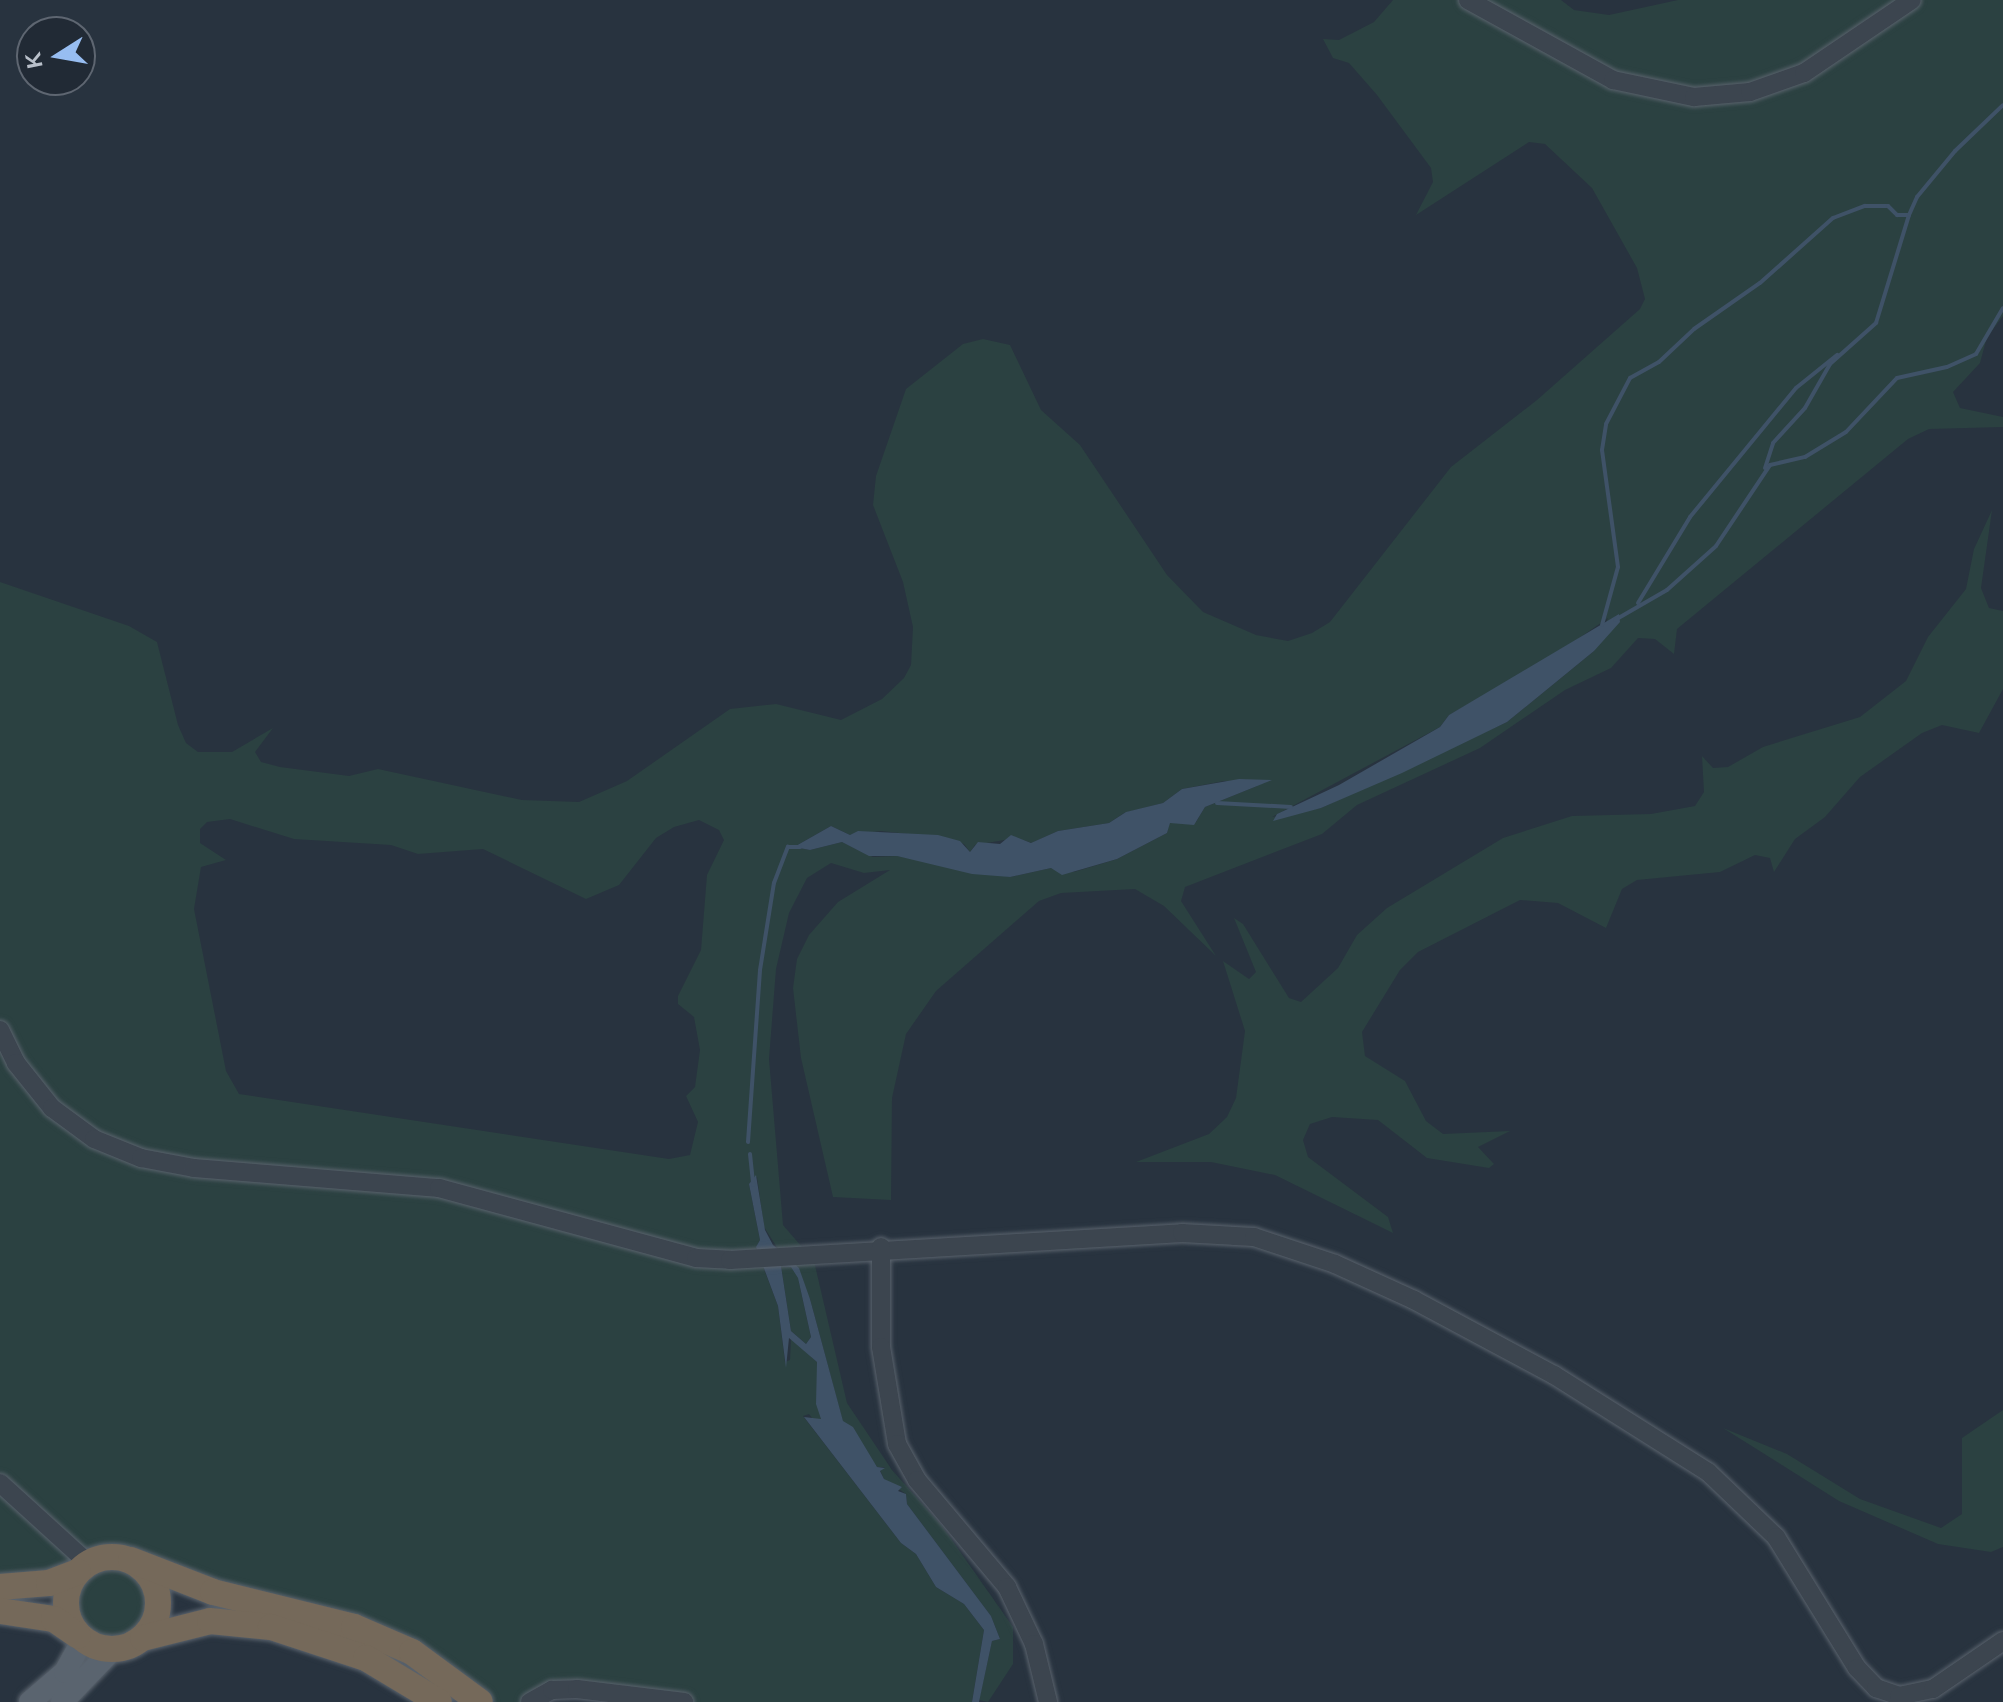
<!DOCTYPE html>
<style>
body{margin:0}
#map{position:relative;width:2003px;height:1702px;overflow:hidden;background:#28333f;font-family:Arial,sans-serif}
div>[style]{position:absolute}
.green>*{inset:0;background:#2b4141}
.round{border-radius:50%}
.water>*{inset:0;background:#3f5267}
.stream>*{height:4px;margin:-2px;padding:0 2px;transform-origin:2px;border-radius:2px;background:#3f5267}
.roads{filter:drop-shadow(0 0 2px #5a636d) drop-shadow(0 0 2px #5a636d)}
.minor>*{height:18px;margin:-9px;padding:0 9px;transform-origin:9px;border-radius:9px;background:#3c454f}
.major>*{height:22px;margin:-11px;padding:0 11px;transform-origin:11px;border-radius:11px;background:#5a646f}
.highway>*{height:26px;margin:-13px;padding:0 13px;transform-origin:13px;border-radius:13px;background:#75695a}
.highway>.ring{margin:-13px;padding:0;box-sizing:content-box;background:none;border:26px solid #75695a;border-radius:50%}
span{translate:-50% -50%;white-space:nowrap;text-align:center;line-height:1.15;-webkit-text-stroke:6px #212a35;paint-order:stroke}
.north{position:absolute;left:16px;top:16px;width:80px;height:80px;box-sizing:border-box;background:#212a35;border:2px solid #5e6671;border-radius:50%;rotate:259deg;font-size:22px;font-weight:700;line-height:32px;text-align:center;color:#b9c0ca}
.north::after{content:'';display:block;margin:auto;width:28px;height:36px;background:#97bdf1;clip-path:polygon(50% 0,100% 100%,50% 72%,0 100%)}
</style>
<div id="map">
<div class="green">
<i style="clip-path:polygon(evenodd,1393px 0,1561px 0,1574px 10px,1609px 15px,1678px 0,2003px 0,2003px 316px,1987px 337px,1980px 363px,1953px 392px,1960px 408px,2003px 417px,2003px 427px,1929px 429px,1908px 439px,1677px 629px,1674px 654px,1655px 639px,1638px 638px,1611px 668px,1565px 690px,1480px 748px,1357px 805px,1322px 834px,1185px 887px,1181px 901px,1216px 956px,1164px 906px,1135px 889px,1061px 893px,1039px 901px,936px 991px,906px 1034px,892px 1098px,891px 1200px,833px 1197px,801px 1058px,793px 988px,797px 959px,809px 935px,838px 902px,890px 870px,864px 873px,831px 863px,807px 878px,789px 913px,776px 969px,769px 1059px,783px 1225px,814px 1261px,847px 1403px,892px 1470px,942px 1526px,1013px 1627px,1013px 1664px,988px 1702px,979px 1700px,992px 1641px,1000px 1639px,991px 1616px,907px 1504px,906px 1494px,884px 1479px,880px 1470px,885px 1467px,877px 1467px,843px 1422px,810px 1299px,764px 1227px,757px 1177px,749px 1184px,760px 1240px,756px 1248px,778px 1306px,785px 1362px,790px 1360px,791px 1338px,817px 1362px,821px 1420px,815px 1422px,809px 1414px,803px 1416px,901px 1543px,916px 1554px,936px 1587px,964px 1604px,984px 1630px,972px 1702px,684px 1702px,576px 1689px,530px 1702px,495px 1702px,360px 1617px,219px 1585px,133px 1552px,99px 1550px,38px 1573px,0 1577px,0 582px,129px 626px,157px 642px,178px 725px,186px 743px,198px 752px,232px 752px,273px 728px,255px 752px,261px 762px,280px 767px,349px 776px,378px 769px,522px 800px,579px 802px,627px 781px,730px 709px,776px 704px,841px 720px,882px 699px,904px 678px,911px 665px,913px 627px,903px 582px,873px 505px,876px 476px,906px 389px,963px 344px,983px 339px,1010px 345px,1041px 410px,1080px 445px,1167px 575px,1203px 612px,1256px 635px,1288px 641px,1312px 633px,1330px 622px,1451px 467px,1537px 400px,1640px 309px,1645px 299px,1637px 268px,1592px 188px,1545px 144px,1529px 142px,1416px 215px,1433px 182px,1431px 168px,1377px 95px,1349px 63px,1333px 58px,1323px 39px,1339px 40px,1374px 22px,1393px 0,1608px 618px,1594px 651px,1507px 722px,1321px 808px,1272px 817px,1440px 727px,1449px 715px,1546px 661px,1608px 618px,1393px 0,1224px 781px,1257px 786px,1205px 807px,1196px 822px,1169px 823px,1167px 833px,1117px 859px,1074px 872px,1051px 868px,1010px 877px,897px 856px,873px 857px,842px 842px,810px 850px,794px 847px,831px 826px,850px 835px,881px 831px,945px 838px,964px 844px,970px 852px,975px 845px,1016px 838px,1032px 843px,1058px 831px,1109px 823px,1124px 813px,1163px 803px,1182px 789px,1224px 781px,1393px 0,230px 819px,294px 839px,391px 845px,418px 854px,483px 849px,586px 899px,619px 885px,656px 838px,674px 827px,699px 820px,719px 830px,724px 840px,707px 875px,701px 950px,678px 996px,678px 1004px,694px 1017px,700px 1050px,695px 1087px,686px 1096px,698px 1122px,690px 1155px,669px 1159px,239px 1094px,226px 1071px,194px 909px,201px 867px,226px 860px,200px 843px,200px 829px,207px 822px,230px 819px)"></i>
<i style="clip-path:polygon(1992px 510px,1981px 588px,1989px 608px,2003px 611px,2003px 689px,1979px 733px,1942px 725px,1922px 733px,1860px 777px,1825px 817px,1795px 839px,1774px 872px,1770px 858px,1755px 855px,1720px 872px,1637px 880px,1622px 889px,1606px 928px,1558px 903px,1520px 900px,1418px 952px,1400px 970px,1362px 1032px,1365px 1056px,1405px 1081px,1426px 1121px,1443px 1134px,1510px 1131px,1478px 1147px,1494px 1164px,1489px 1168px,1427px 1158px,1378px 1120px,1332px 1117px,1310px 1124px,1303px 1140px,1308px 1157px,1388px 1217px,1393px 1233px,1275px 1175px,1211px 1162px,1136px 1162px,1209px 1134px,1227px 1117px,1236px 1098px,1245px 1031px,1223px 961px,1249px 979px,1256px 972px,1234px 918px,1243px 924px,1289px 998px,1301px 1002px,1338px 968px,1357px 935px,1387px 908px,1503px 838px,1572px 816px,1651px 814px,1695px 806px,1704px 792px,1702px 756px,1713px 768px,1728px 767px,1763px 747px,1860px 717px,1906px 681px,1928px 637px,1966px 589px,1974px 549px)"></i>
<i style="clip-path:polygon(781px 1266px,791px 1267px,798px 1278px,811px 1337px,806px 1344px,791px 1331px)"></i>
<i style="clip-path:polygon(2003px 1410px,2003px 1547px,1991px 1552px,1938px 1544px,1839px 1501px,1723px 1428px,1787px 1454px,1860px 1499px,1941px 1528px,1962px 1514px,1962px 1438px)"></i>
<i class="round" style="left:73px;top:1563px;width:78px;height:78px"></i>
</div>
<div class="water">
<i style="clip-path:polygon(1619px 614px,1620px 622px,1594px 651px,1507px 722px,1402px 773px,1321px 808px,1273px 821px,1277px 814px,1339px 785px,1440px 727px,1449px 715px)"></i>
<i style="clip-path:polygon(1239px 779px,1272px 780px,1205px 807px,1194px 825px,1170px 823px,1167px 833px,1117px 859px,1062px 875px,1051px 868px,1010px 877px,972px 874px,897px 856px,869px 856px,842px 842px,810px 850px,794px 847px,831px 826px,850px 835px,858px 831px,938px 835px,960px 841px,970px 852px,978px 842px,1000px 844px,1011px 835px,1031px 843px,1058px 831px,1109px 823px,1126px 812px,1163px 803px,1182px 789px)"></i>
<i style="clip-path:polygon(evenodd,756px 1175px,765px 1230px,773px 1245px,799px 1268px,810px 1299px,843px 1421px,853px 1427px,877px 1467px,885px 1468px,880px 1471px,884px 1479px,902px 1487px,898px 1491px,906px 1494px,907px 1504px,991px 1616px,1000px 1639px,992px 1641px,979px 1702px,972px 1702px,984px 1630px,964px 1604px,936px 1587px,916px 1554px,901px 1543px,804px 1417px,821px 1419px,816px 1404px,817px 1362px,789px 1338px,786px 1368px,778px 1306px,756px 1247px,760px 1240px,749px 1184px,756px 1175px,781px 1266px,791px 1267px,798px 1278px,811px 1337px,806px 1344px,791px 1331px,781px 1266px)"></i>
</div>
<div class="stream">
<i style="left:1765px;top:468px;width:26px;rotate:-72deg"></i>
<i style="left:1773px;top:443px;width:47px;rotate:-47.6deg"></i>
<i style="left:1805px;top:408px;width:51px;rotate:-60.4deg"></i>
<i style="left:1830px;top:364px;width:62px;rotate:-41.7deg"></i>
<i style="left:1876px;top:323px;width:113px;rotate:-73deg"></i>
<i style="left:1638px;top:603px;width:100px;rotate:-58.8deg"></i>
<i style="left:1690px;top:517px;width:167px;rotate:-50.6deg"></i>
<i style="left:1796px;top:388px;width:53px;rotate:-38.8deg"></i>
<i style="left:1615px;top:620px;width:60px;rotate:-30deg"></i>
<i style="left:1667px;top:590px;width:66px;rotate:-41.9deg"></i>
<i style="left:1716px;top:546px;width:97px;rotate:-56.3deg"></i>
<i style="left:1770px;top:465px;width:36px;rotate:-13deg"></i>
<i style="left:1805px;top:457px;width:48px;rotate:-31.4deg"></i>
<i style="left:1846px;top:432px;width:74px;rotate:-46.6deg"></i>
<i style="left:1897px;top:378px;width:51px;rotate:-12.4deg"></i>
<i style="left:1947px;top:367px;width:32px;rotate:-24deg"></i>
<i style="left:1976px;top:354px;width:53px;rotate:-59.6deg"></i>
<i style="left:1602px;top:625px;width:60px;rotate:-74.6deg"></i>
<i style="left:1618px;top:567px;width:118px;rotate:-97.8deg"></i>
<i style="left:1602px;top:450px;width:26px;rotate:-81deg"></i>
<i style="left:1606px;top:424px;width:52px;rotate:-62.4deg"></i>
<i style="left:1630px;top:378px;width:33px;rotate:-29deg"></i>
<i style="left:1659px;top:362px;width:48px;rotate:-43.3deg"></i>
<i style="left:1694px;top:329px;width:80px;rotate:-34.9deg"></i>
<i style="left:1760px;top:283px;width:98px;rotate:-41.7deg"></i>
<i style="left:1833px;top:218px;width:34px;rotate:-21deg"></i>
<i style="left:1865px;top:206px;width:23px"></i>
<i style="left:1888px;top:206px;width:13px;rotate:45deg"></i>
<i style="left:1897px;top:215px;width:12px"></i>
<i style="left:1909px;top:215px;width:20px;rotate:-66deg"></i>
<i style="left:1917px;top:197px;width:60px;rotate:-50.4deg"></i>
<i style="left:1955px;top:151px;width:66px;rotate:-43.8deg"></i>
<i style="left:1217px;top:803px;width:74px;rotate:3.1deg"></i>
<i style="left:748px;top:1142px;width:172px;rotate:-86deg"></i>
<i style="left:760px;top:970px;width:88px;rotate:-80.9deg"></i>
<i style="left:774px;top:883px;width:39px;rotate:-69deg"></i>
<i style="left:788px;top:847px;width:12px"></i>
<i style="left:750px;top:1154px;width:31px;rotate:84deg"></i>
</div>
<div class="roads">
<div class="minor">
<i style="left:1468px;top:0;width:166px;rotate:28.9deg"></i>
<i style="left:1613px;top:80px;width:83px;rotate:11.9deg"></i>
<i style="left:1694px;top:97px;width:56px;rotate:-5.1deg"></i>
<i style="left:1750px;top:92px;width:57px;rotate:-19.4deg"></i>
<i style="left:1804px;top:73px;width:130px;rotate:-34.1deg"></i>
<i style="left:0;top:1030px;width:37px;rotate:64deg"></i>
<i style="left:16px;top:1063px;width:58px;rotate:51.3deg"></i>
<i style="left:52px;top:1108px;width:52px;rotate:36.4deg"></i>
<i style="left:94px;top:1139px;width:51px;rotate:22deg"></i>
<i style="left:141px;top:1158px;width:54px;rotate:10.7deg"></i>
<i style="left:194px;top:1168px;width:246px;rotate:4.7deg"></i>
<i style="left:439px;top:1188px;width:266px;rotate:15.2deg"></i>
<i style="left:696px;top:1258px;width:34px;rotate:3deg"></i>
<i style="left:730px;top:1260px;width:453px;rotate:-3.4deg"></i>
<i style="left:1182px;top:1233px;width:72px;rotate:3.2deg"></i>
<i style="left:1254px;top:1237px;width:85px;rotate:18.4deg"></i>
<i style="left:1335px;top:1264px;width:87px;rotate:24.5deg"></i>
<i style="left:1414px;top:1300px;width:159px;rotate:28.2deg"></i>
<i style="left:1554px;top:1375px;width:182px;rotate:32.2deg"></i>
<i style="left:1708px;top:1472px;width:94px;rotate:43.7deg"></i>
<i style="left:1776px;top:1537px;width:154px;rotate:58.3deg"></i>
<i style="left:1857px;top:1668px;width:28px;rotate:46deg"></i>
<i style="left:1876px;top:1688px;width:24px;rotate:19deg"></i>
<i style="left:1899px;top:1696px;width:35px;rotate:-12deg"></i>
<i style="left:1933px;top:1689px;width:85px;rotate:-34.4deg"></i>
<i style="left:881px;top:1247px;width:100px;rotate:90deg"></i>
<i style="left:881px;top:1347px;width:98px;rotate:80.6deg"></i>
<i style="left:897px;top:1444px;width:41px;rotate:60.9deg"></i>
<i style="left:917px;top:1480px;width:140px;rotate:49.9deg"></i>
<i style="left:1007px;top:1587px;width:63px;rotate:64.7deg"></i>
<i style="left:1034px;top:1644px;width:60px;rotate:76.4deg"></i>
<i style="left:0;top:1483px;width:119px;rotate:42.3deg"></i>
<i style="left:530px;top:1702px;width:25px;rotate:-29deg"></i>
<i style="left:552px;top:1690px;width:25px;rotate:-2deg"></i>
<i style="left:577px;top:1689px;width:108px;rotate:6.9deg"></i>
</div>
<div class="major">
<i style="left:30px;top:1702px;width:46px;rotate:-40.6deg"></i>
<i style="left:65px;top:1672px;width:38px;rotate:-61deg"></i>
<i style="left:62px;top:1702px;width:72px;rotate:-46.1deg"></i>
</div>
<div class="highway">
<i class="ring" style="left:66px;top:1557px;width:66px;height:66px"></i>
<i style="left:131px;top:1560px;width:88px;rotate:21.3deg"></i>
<i style="left:213px;top:1592px;width:145px;rotate:13.9deg"></i>
<i style="left:354px;top:1627px;width:63px;rotate:23.3deg"></i>
<i style="left:412px;top:1652px;width:84px;rotate:36.3deg"></i>
<i style="left:0;top:1587px;width:49px;rotate:-4.7deg"></i>
<i style="left:49px;top:1583px;width:31px;rotate:-21deg"></i>
<i style="left:0;top:1611px;width:55px;rotate:8.4deg"></i>
<i style="left:54px;top:1619px;width:29px;rotate:35deg"></i>
<i style="left:143px;top:1638px;width:69px;rotate:-14.2deg"></i>
<i style="left:210px;top:1621px;width:61px;rotate:5.6deg"></i>
<i style="left:271px;top:1627px;width:100px;rotate:18.1deg"></i>
<i style="left:366px;top:1658px;width:85px;rotate:31.1deg"></i>
</div>
</div>
<div class="north">K</div>
</div>
